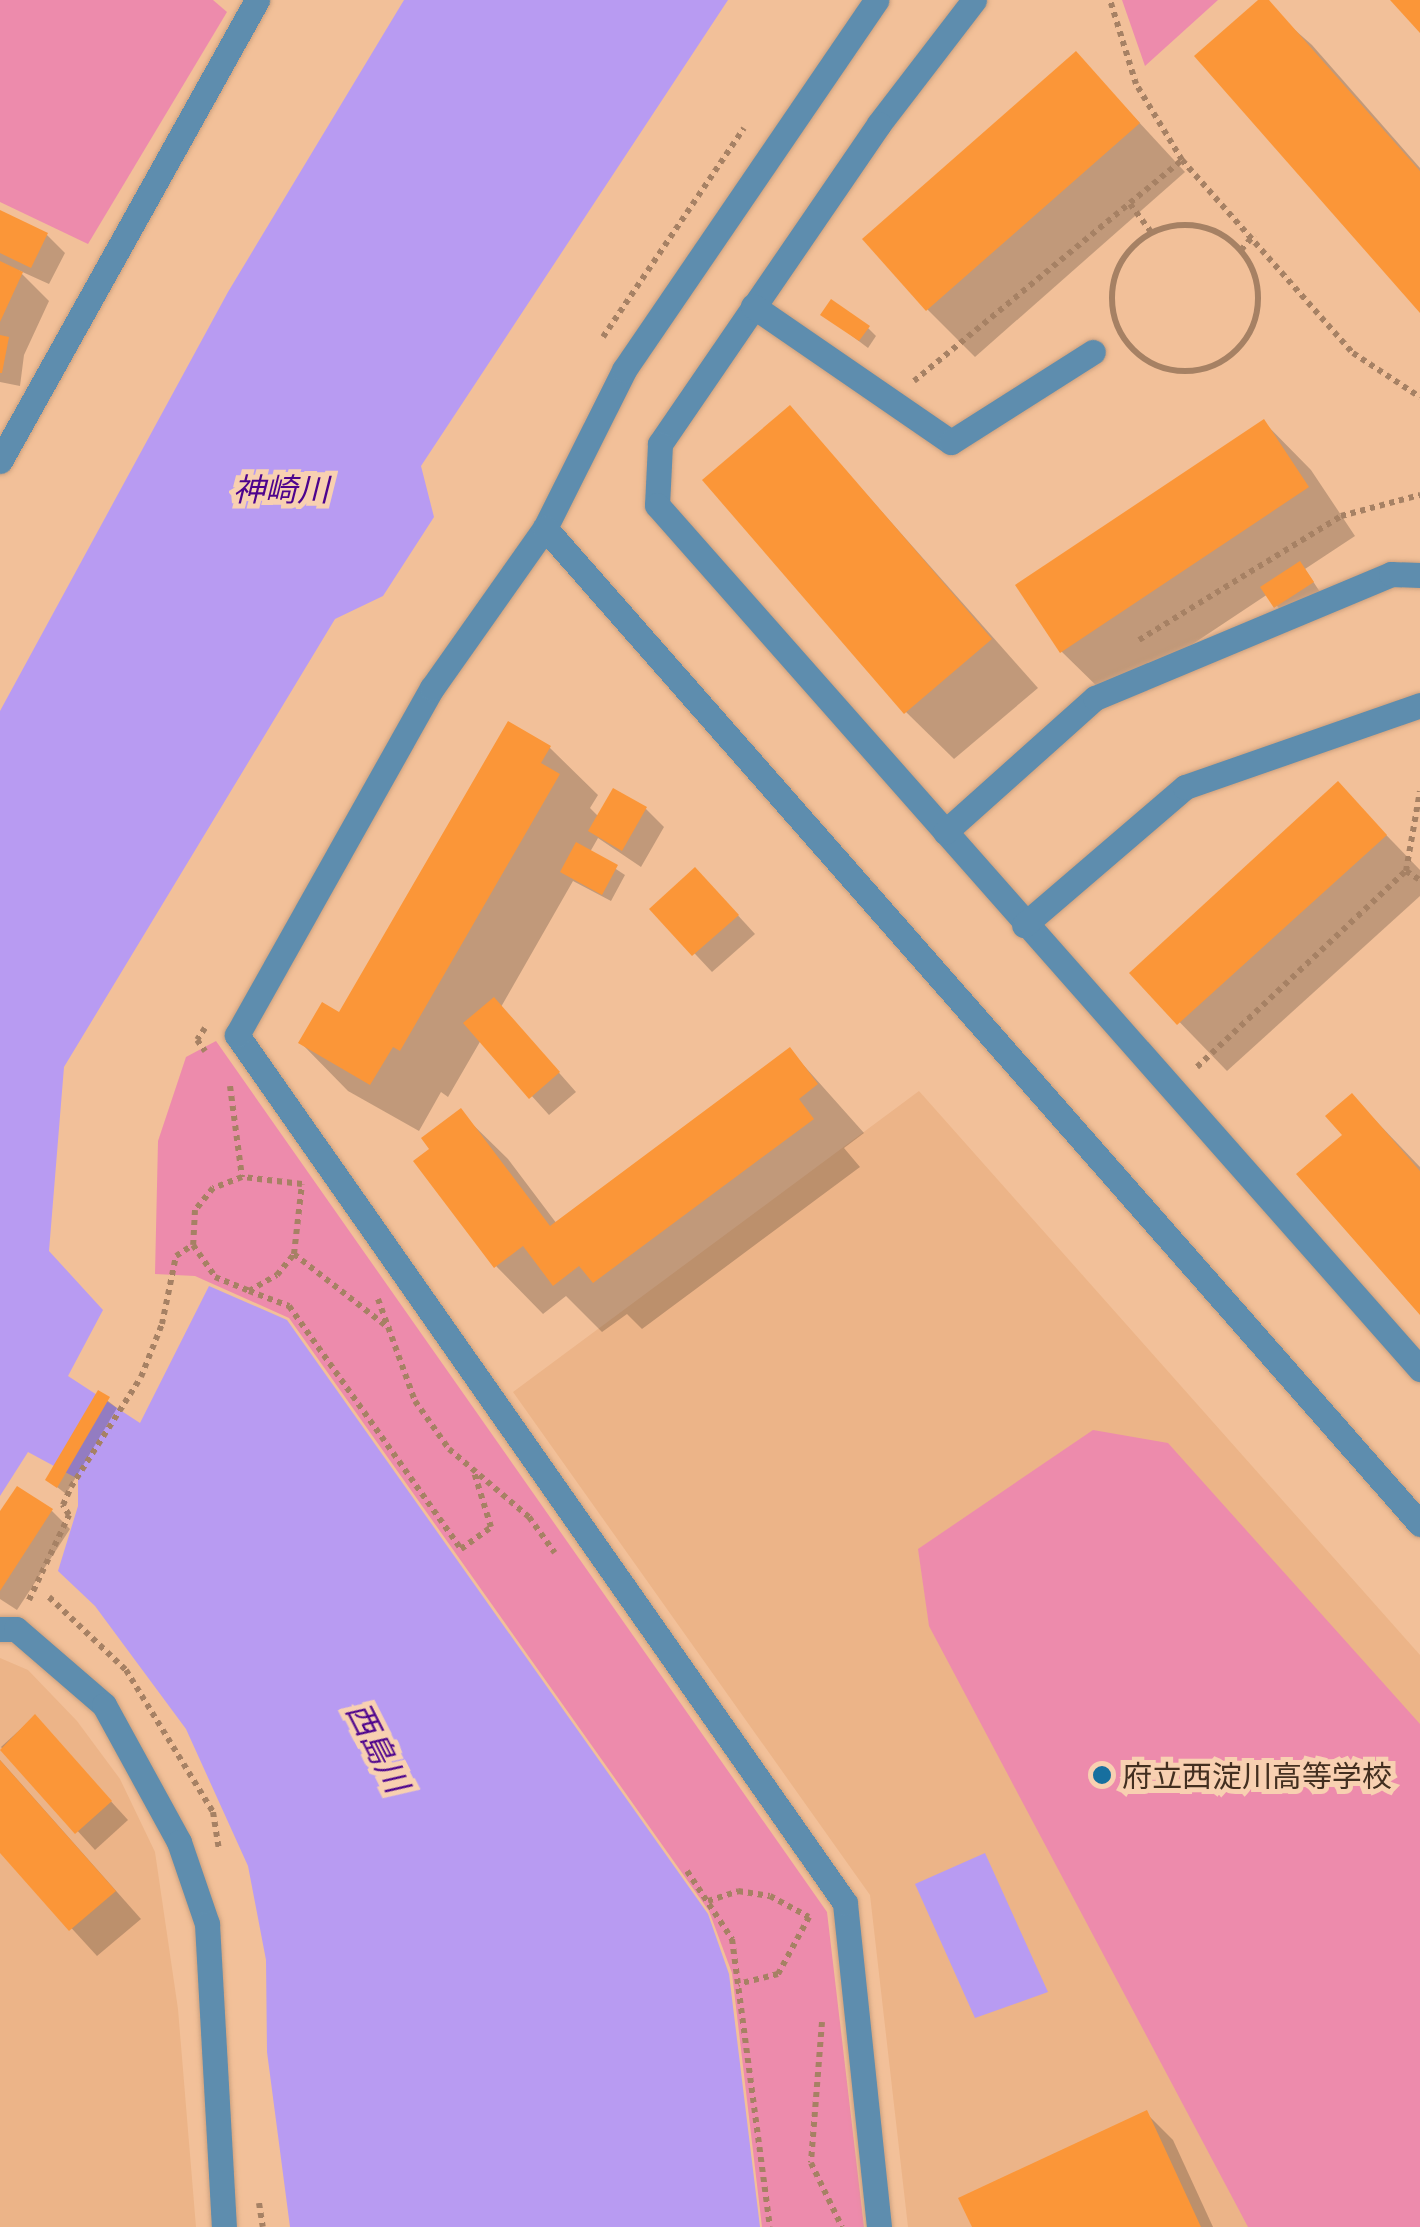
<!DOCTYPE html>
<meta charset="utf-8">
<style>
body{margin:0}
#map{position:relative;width:1420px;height:2227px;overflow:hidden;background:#f2c099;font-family:Lato,"Noto Sans JP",sans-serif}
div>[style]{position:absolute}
.built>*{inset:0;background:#ecb488}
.green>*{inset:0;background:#ed8bac}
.water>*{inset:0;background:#b89bf2}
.shadow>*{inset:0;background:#0003}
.building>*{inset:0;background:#fb9638}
.path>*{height:6px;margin-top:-3px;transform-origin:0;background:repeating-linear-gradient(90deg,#a68164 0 5px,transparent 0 10px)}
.path>.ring{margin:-3px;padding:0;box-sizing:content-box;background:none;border:6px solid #a68164;border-radius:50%}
.roads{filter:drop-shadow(0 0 2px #cca07e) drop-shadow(0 0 2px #cca07e)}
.minor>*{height:25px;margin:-12.5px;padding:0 12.5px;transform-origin:12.5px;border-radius:12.5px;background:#5e8dae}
.dots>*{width:28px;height:28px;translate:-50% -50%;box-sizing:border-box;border:5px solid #f8d0b1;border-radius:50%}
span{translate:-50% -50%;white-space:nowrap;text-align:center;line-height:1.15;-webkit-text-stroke:10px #f8d0b1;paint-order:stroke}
.poi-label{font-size:30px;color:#432f20}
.left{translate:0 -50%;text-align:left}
.water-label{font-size:32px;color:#4d038d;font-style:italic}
</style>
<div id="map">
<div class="built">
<i style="clip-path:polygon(919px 1091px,1420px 1655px,1420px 2227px,908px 2227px,870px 1895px,513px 1392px)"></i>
<i style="clip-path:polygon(0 1658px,28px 1670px,77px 1721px,120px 1779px,155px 1852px,178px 2009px,196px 2227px,0 2227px)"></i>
</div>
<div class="green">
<i style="clip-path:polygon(0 0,213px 0,227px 12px,88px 244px,0 202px)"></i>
<i style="clip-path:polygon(1122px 0,1218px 0,1145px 66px)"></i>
<i style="clip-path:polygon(216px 1041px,827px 1912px,864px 2227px,762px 2227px,732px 1973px,709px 1911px,289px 1318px,195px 1276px,155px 1274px,158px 1141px,186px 1057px)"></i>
<i style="clip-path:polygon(1093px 1430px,1168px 1443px,1420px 1724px,1420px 2227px,1248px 2227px,929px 1626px,918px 1549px)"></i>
</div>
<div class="water">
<i style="clip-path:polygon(404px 0,728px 0,421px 466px,434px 517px,383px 596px,335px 619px,64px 1067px,49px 1251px,103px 1310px,68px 1376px,140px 1423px,209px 1286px,287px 1320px,708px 1914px,729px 1974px,760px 2227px,290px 2227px,267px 2052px,266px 1960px,248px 1866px,186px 1729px,95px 1606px,58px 1571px,78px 1506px,78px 1479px,28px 1452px,0 1496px,0 711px,228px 292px)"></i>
<i style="clip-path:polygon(985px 1853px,1048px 1992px,975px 2018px,915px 1884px)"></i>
</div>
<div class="shadow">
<i style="clip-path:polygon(1261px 0,1312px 45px,1420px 168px,1420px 309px)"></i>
<i style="clip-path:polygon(1076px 54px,1185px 172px,975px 357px,927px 309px)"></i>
<i style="clip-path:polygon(0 212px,47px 235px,65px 253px,49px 284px,18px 270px,49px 301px,24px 355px,20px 386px,0 382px)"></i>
<i style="clip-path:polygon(823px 314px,868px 328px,876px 336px,868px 348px)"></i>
<i style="clip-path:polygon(790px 408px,1038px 688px,954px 759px,906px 712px)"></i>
<i style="clip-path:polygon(1264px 422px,1311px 470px,1355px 536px,1305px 569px,1320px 592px,1284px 615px,1268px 594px,1110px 699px,1062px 652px,1019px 586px)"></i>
<i style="clip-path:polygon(509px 724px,550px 748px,598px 795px,590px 808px,599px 817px,646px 809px,664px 827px,641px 867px,598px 838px,590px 852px,625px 875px,611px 901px,573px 881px,501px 1007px,576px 1092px,549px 1115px,481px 1040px,448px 1097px,441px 1092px,419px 1131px,348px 1091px,301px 1043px,340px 1016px)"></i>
<i style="clip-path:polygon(1338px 785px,1420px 870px,1420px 896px,1227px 1071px,1132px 973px)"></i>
<i style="clip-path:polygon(713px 888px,755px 934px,712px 972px,653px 909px)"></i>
<i style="clip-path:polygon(790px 1050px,864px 1133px,844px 1148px,860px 1167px,642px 1329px,627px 1314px,602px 1332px,566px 1296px,543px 1314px,496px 1266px,433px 1149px,460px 1112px,508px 1159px,557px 1224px)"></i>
<i style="clip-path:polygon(1352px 1096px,1420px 1167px,1420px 1311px,1345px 1135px)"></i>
<i style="clip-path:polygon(99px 1394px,117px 1408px,66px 1494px,48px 1480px)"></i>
<i style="clip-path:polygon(52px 1511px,70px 1529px,17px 1610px,0 1599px,0 1516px)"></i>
<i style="clip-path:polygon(34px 1717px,128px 1820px,95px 1850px,1px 1747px)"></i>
<i style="clip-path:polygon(0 1760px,141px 1919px,97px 1956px,0 1850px)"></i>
<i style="clip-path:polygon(1146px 2113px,1173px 2140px,1213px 2227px,974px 2227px)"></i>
</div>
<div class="building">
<i style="clip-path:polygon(1258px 0,1269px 0,1420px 171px,1420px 313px,1194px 56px)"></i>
<i style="clip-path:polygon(1390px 0,1420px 0,1420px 33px)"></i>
<i style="clip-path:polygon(1076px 51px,1140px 123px,926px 311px,862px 239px)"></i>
<i style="clip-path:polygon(0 210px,48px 233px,31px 268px,0 253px)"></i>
<i style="clip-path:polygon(0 261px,23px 272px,0 322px)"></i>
<i style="clip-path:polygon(831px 299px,870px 326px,859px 341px,820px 315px)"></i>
<i style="clip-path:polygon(0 335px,9px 337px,2px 373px,0 373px)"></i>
<i style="clip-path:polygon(790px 405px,992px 639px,904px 714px,702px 480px)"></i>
<i style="clip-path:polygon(1264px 419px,1309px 487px,1060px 653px,1015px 585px)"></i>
<i style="clip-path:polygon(1300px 561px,1314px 582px,1274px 608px,1260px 587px)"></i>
<i style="clip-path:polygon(508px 721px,551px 746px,541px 763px,560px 774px,400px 1051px,393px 1047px,370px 1085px,298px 1043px,322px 1002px,339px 1012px)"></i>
<i style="clip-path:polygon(1338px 781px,1387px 835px,1177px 1025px,1129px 973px)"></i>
<i style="clip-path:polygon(613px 788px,647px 807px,622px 851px,588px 831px)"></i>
<i style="clip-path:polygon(576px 842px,618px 865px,602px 895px,560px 872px)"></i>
<i style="clip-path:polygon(695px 867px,739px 915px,692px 956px,649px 909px)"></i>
<i style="clip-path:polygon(494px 997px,560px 1072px,529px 1099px,463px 1023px)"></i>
<i style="clip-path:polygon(790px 1047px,818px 1084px,799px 1099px,814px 1119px,593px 1283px,579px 1266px,553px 1286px,523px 1246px,494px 1268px,413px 1161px,429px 1149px,421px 1138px,461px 1108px,550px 1226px)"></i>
<i style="clip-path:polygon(1352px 1093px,1420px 1171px,1420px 1315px,1296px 1174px,1342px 1135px,1325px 1116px)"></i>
<i style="clip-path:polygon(98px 1390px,110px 1397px,57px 1488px,45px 1480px)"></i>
<i style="clip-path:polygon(17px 1486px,53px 1509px,0 1591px,0 1511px)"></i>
<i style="clip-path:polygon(35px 1714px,112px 1801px,75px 1834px,0 1750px)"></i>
<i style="clip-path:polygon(0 1760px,116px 1891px,69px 1931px,0 1853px)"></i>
<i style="clip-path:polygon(1147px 2110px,1201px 2227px,972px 2227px,958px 2198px)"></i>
</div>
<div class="path">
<i style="left:1182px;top:160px;width:258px;rotate:48.5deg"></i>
<i style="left:1353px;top:353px;width:80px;rotate:33.3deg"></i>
<i style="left:1130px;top:204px;width:36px;rotate:53deg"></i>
<i class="ring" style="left:1112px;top:225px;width:140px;height:140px"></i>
<i style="left:1241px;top:250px;width:20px;rotate:-49deg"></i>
<i style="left:603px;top:337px;width:252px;rotate:-56deg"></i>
<i style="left:914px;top:381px;width:347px;rotate:-39.5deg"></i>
<i style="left:1182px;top:160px;width:89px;rotate:-121.2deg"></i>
<i style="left:1136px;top:84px;width:88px;rotate:-107.2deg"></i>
<i style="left:1139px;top:640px;width:237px;rotate:-31.5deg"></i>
<i style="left:1341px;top:516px;width:82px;rotate:-14.9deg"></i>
<i style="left:1406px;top:871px;width:17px;rotate:33deg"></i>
<i style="left:205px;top:1028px;width:14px;rotate:124deg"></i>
<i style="left:197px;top:1040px;width:14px;rotate:54deg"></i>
<i style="left:1197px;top:1067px;width:287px;rotate:-43.2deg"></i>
<i style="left:1406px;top:871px;width:81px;rotate:-80.1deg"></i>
<i style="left:230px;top:1086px;width:92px;rotate:82.5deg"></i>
<i style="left:294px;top:1254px;width:122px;rotate:38deg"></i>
<i style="left:249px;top:1291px;width:32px;rotate:-30deg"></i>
<i style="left:277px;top:1275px;width:27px;rotate:-51deg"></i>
<i style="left:294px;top:1254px;width:70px;rotate:-83.5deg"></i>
<i style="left:302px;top:1184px;width:60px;rotate:-173.3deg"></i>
<i style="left:242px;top:1177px;width:31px;rotate:159deg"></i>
<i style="left:213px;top:1188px;width:28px;rotate:129deg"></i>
<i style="left:195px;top:1210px;width:35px;rotate:93deg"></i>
<i style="left:193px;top:1245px;width:39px;rotate:55deg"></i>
<i style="left:215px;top:1277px;width:37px;rotate:22deg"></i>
<i style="left:249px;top:1291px;width:43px;rotate:20.6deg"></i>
<i style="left:289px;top:1306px;width:298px;rotate:54.7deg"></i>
<i style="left:461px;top:1549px;width:37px;rotate:-36deg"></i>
<i style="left:491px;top:1527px;width:58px;rotate:-107.2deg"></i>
<i style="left:378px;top:1299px;width:109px;rotate:70.1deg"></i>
<i style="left:415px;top:1401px;width:59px;rotate:54.7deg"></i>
<i style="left:449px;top:1449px;width:105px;rotate:40.4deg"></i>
<i style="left:529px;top:1517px;width:44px;rotate:54.2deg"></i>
<i style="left:49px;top:1597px;width:106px;rotate:43.5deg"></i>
<i style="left:126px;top:1670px;width:167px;rotate:58.5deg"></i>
<i style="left:213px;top:1812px;width:36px;rotate:81deg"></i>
<i style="left:29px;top:1600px;width:94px;rotate:-64.8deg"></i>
<i style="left:69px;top:1515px;width:12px;rotate:-121deg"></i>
<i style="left:63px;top:1505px;width:20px;rotate:-66deg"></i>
<i style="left:71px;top:1487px;width:130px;rotate:-57.5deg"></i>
<i style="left:141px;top:1377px;width:57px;rotate:-68.4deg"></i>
<i style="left:162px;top:1324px;width:69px;rotate:-78.4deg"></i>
<i style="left:176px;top:1256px;width:20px;rotate:-33deg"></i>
<i style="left:687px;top:1871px;width:82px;rotate:56.5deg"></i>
<i style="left:732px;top:1939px;width:290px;rotate:82.5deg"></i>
<i style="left:708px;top:1901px;width:32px;rotate:-18deg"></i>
<i style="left:738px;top:1891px;width:32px;rotate:9deg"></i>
<i style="left:770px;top:1896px;width:44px;rotate:28.3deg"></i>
<i style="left:809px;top:1917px;width:65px;rotate:118.5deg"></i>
<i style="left:778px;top:1974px;width:41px;rotate:166deg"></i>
<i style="left:822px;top:2022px;width:141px;rotate:94.5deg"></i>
<i style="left:811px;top:2163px;width:71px;rotate:64.2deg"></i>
<i style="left:259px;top:2203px;width:24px;rotate:81deg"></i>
</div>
<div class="roads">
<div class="minor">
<i style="left:974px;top:0;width:156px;rotate:127.5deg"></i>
<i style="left:879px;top:124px;width:388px;rotate:124.4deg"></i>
<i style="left:660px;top:444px;width:61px;rotate:92.8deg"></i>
<i style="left:657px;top:505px;width:1153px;rotate:48.55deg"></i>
<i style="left:753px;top:306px;width:240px;rotate:34.5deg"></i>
<i style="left:951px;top:442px;width:168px;rotate:-32.4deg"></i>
<i style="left:0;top:461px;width:528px;rotate:-60.86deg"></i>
<i style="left:545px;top:528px;width:177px;rotate:-63.4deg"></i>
<i style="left:624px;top:370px;width:448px;rotate:-55.7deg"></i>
<i style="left:945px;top:832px;width:201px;rotate:-41.8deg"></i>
<i style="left:1095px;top:698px;width:321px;rotate:-22.7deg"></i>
<i style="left:1391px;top:574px;width:29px;rotate:2deg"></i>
<i style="left:1024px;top:925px;width:212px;rotate:-40.6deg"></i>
<i style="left:1185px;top:787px;width:249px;rotate:-19.2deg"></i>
<i style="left:0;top:1629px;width:16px"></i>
<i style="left:16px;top:1629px;width:116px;rotate:40.8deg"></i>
<i style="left:104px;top:1705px;width:156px;rotate:61.3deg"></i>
<i style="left:179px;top:1842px;width:87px;rotate:71.1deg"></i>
<i style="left:207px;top:1924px;width:303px;rotate:86.8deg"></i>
<i style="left:879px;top:2227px;width:326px;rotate:-96deg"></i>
<i style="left:845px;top:1903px;width:1060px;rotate:-125.01deg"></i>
<i style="left:237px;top:1035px;width:398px;rotate:-60.7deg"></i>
<i style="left:432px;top:688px;width:196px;rotate:-54.8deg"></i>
<i style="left:545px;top:528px;width:1326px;rotate:48.7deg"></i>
</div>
</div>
<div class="dots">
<i style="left:1102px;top:1775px;background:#176f9f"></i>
</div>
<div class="poi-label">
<span class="left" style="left:1122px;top:1775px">府立西淀川高等学校</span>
</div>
<div class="water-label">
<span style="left:281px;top:489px">神崎川</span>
<span style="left:378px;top:1747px;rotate:63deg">西島川</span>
</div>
</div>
